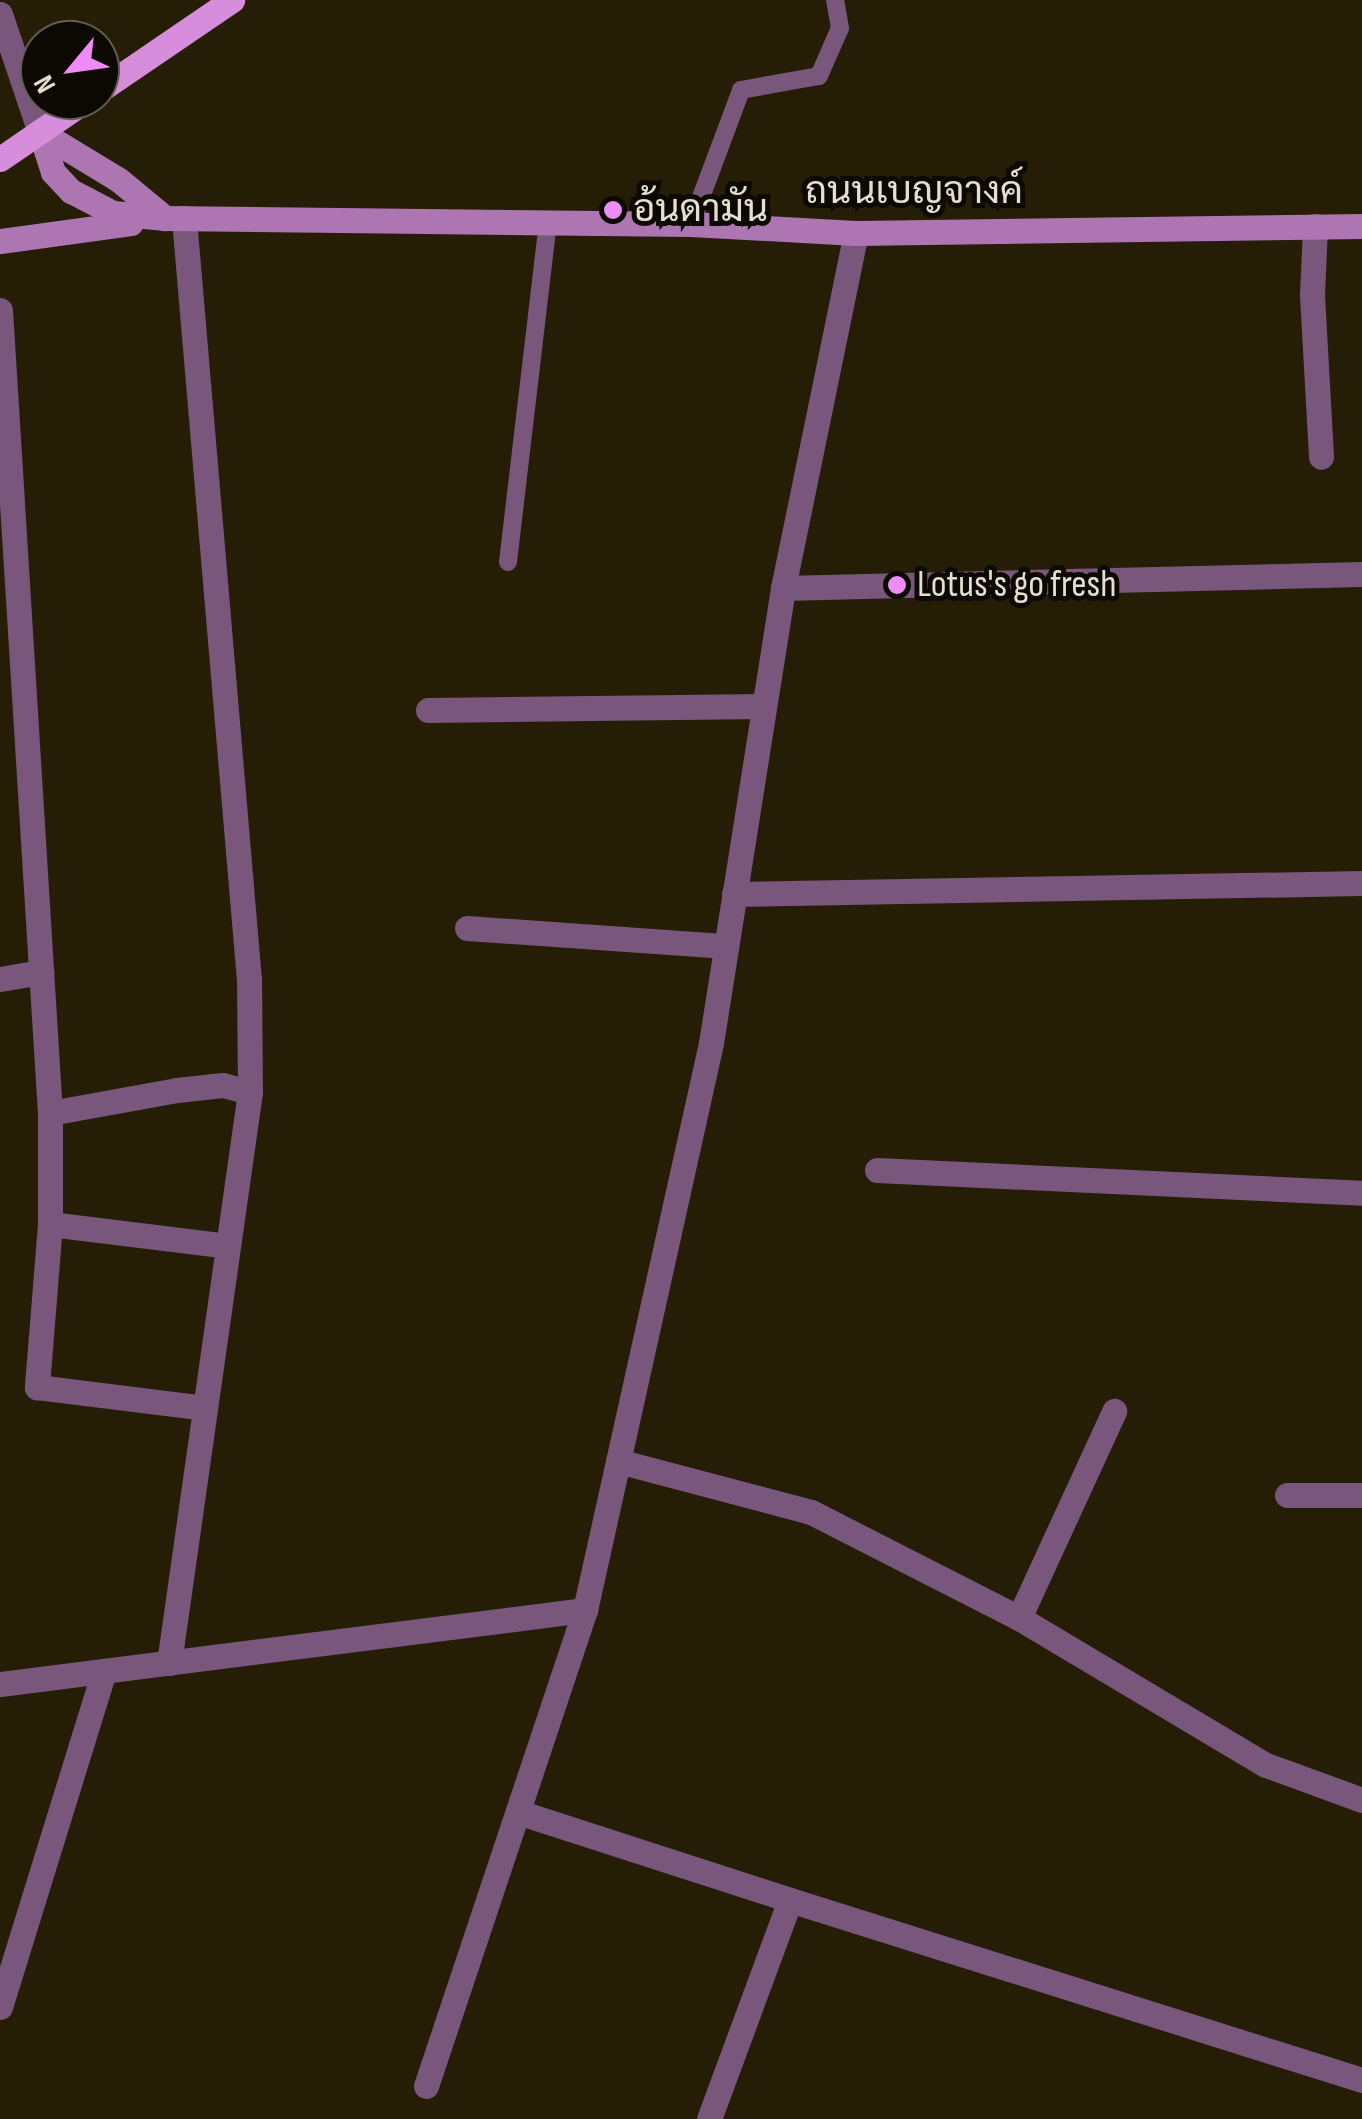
<!DOCTYPE html>
<meta charset="utf-8">
<style>
body{margin:0}
#map{position:relative;width:1362px;height:2119px;overflow:hidden;background:#261d07;font-family:"Sofia Sans Condensed",Sarabun,sans-serif}
div>[style]{position:absolute}
.lane>*{height:18px;margin:-9px;padding:0 9px;transform-origin:9px;border-radius:9px;background:#79567c}
.street>*{height:25px;margin:-12.5px;padding:0 12.5px;transform-origin:12.5px;border-radius:12.5px;background:#79567c}
.secondary>*{height:25px;margin:-12.5px;padding:0 12.5px;transform-origin:12.5px;border-radius:12.5px;background:#ad75b2}
.primary>*{height:25px;margin:-12.5px;padding:0 12.5px;transform-origin:12.5px;border-radius:12.5px;background:#d68ddc}
.dots>*{width:28px;height:28px;translate:-50% -50%;box-sizing:border-box;border:5px solid #0c0802;border-radius:50%}
span{translate:-50% -50%;white-space:nowrap;text-align:center;line-height:1.15;-webkit-text-stroke:10px #0c0802;paint-order:stroke}
.street-label{font-size:38px;color:#e5dfd1}
.poi-label{font-size:38px;color:#e5dfd1}
.left{translate:0 -50%;text-align:left}
.north{position:absolute;left:20px;top:20px;width:100px;height:100px;box-sizing:border-box;background:#0c0802;border:2px solid #635e55;border-radius:50%;rotate:241deg;font-size:28px;font-weight:700;line-height:40px;text-align:center;color:#e5dfd1}
.north::after{content:'';display:block;margin:auto;width:35px;height:45px;background:#ef8bf7;clip-path:polygon(50% 0,100% 100%,50% 72%,0 100%)}
</style>
<div id="map">
<div class="lane">
<i style="left:691px;top:224px;width:143px;rotate:-69.5deg"></i>
<i style="left:741px;top:90px;width:79px;rotate:-10.2deg"></i>
<i style="left:819px;top:76px;width:52px;rotate:-66.4deg"></i>
<i style="left:840px;top:28px;width:28px;rotate:-100deg"></i>
<i style="left:508px;top:562px;width:341px;rotate:-83.3deg"></i>
</div>
<div class="street">
<i style="left:0;top:14px;width:125px;rotate:71.3deg"></i>
<i style="left:1315px;top:226px;width:69px;rotate:92.5deg"></i>
<i style="left:1312px;top:295px;width:162px;rotate:86.8deg"></i>
<i style="left:0;top:310px;width:805px;rotate:86.44deg"></i>
<i style="left:50px;top:1113px;width:111px;rotate:90deg"></i>
<i style="left:50px;top:1224px;width:164px;rotate:94.6deg"></i>
<i style="left:37px;top:1387px;width:169px;rotate:7.1deg"></i>
<i style="left:783px;top:588px;width:579px;rotate:-1.39deg"></i>
<i style="left:428px;top:710px;width:336px;rotate:-0.7deg"></i>
<i style="left:734px;top:894px;width:628px;rotate:-1deg"></i>
<i style="left:467px;top:928px;width:260px;rotate:4deg"></i>
<i style="left:0;top:979px;width:42px;rotate:-9.7deg"></i>
<i style="left:50px;top:1113px;width:129px;rotate:-10.3deg"></i>
<i style="left:177px;top:1090px;width:46px;rotate:-6.2deg"></i>
<i style="left:223px;top:1085px;width:28px;rotate:15deg"></i>
<i style="left:877px;top:1170px;width:486px;rotate:2.7deg"></i>
<i style="left:50px;top:1224px;width:179px;rotate:7deg"></i>
<i style="left:618px;top:1461px;width:200px;rotate:14.8deg"></i>
<i style="left:811px;top:1512px;width:233px;rotate:27deg"></i>
<i style="left:1019px;top:1618px;width:287px;rotate:30.8deg"></i>
<i style="left:1266px;top:1765px;width:102px;rotate:20deg"></i>
<i style="left:1287px;top:1495px;width:75px"></i>
<i style="left:1019px;top:1618px;width:228px;rotate:-65.3deg"></i>
<i style="left:169px;top:1663px;width:577px;rotate:-81.93deg"></i>
<i style="left:250px;top:1092px;width:112px;rotate:-90.5deg"></i>
<i style="left:249px;top:980px;width:765px;rotate:-94.88deg"></i>
<i style="left:0;top:1684px;width:590px;rotate:-7.21deg"></i>
<i style="left:518px;top:1812px;width:286px;rotate:17.9deg"></i>
<i style="left:790px;top:1900px;width:233px;rotate:110.3deg"></i>
<i style="left:790px;top:1900px;width:600px;rotate:17.47deg"></i>
<i style="left:0;top:2007px;width:352px;rotate:-72.8deg"></i>
<i style="left:426px;top:2086px;width:502px;rotate:-71.53deg"></i>
<i style="left:585px;top:1610px;width:581px;rotate:-77.47deg"></i>
<i style="left:711px;top:1043px;width:461px;rotate:-81deg"></i>
<i style="left:783px;top:588px;width:362px;rotate:-78.4deg"></i>
</div>
<div class="secondary">
<i style="left:40px;top:132px;width:42px;rotate:72deg"></i>
<i style="left:53px;top:172px;width:26px;rotate:47deg"></i>
<i style="left:71px;top:191px;width:47px;rotate:27.6deg"></i>
<i style="left:113px;top:213px;width:52px;rotate:5.5deg"></i>
<i style="left:165px;top:218px;width:526px;rotate:0.65deg"></i>
<i style="left:691px;top:224px;width:165px;rotate:3.1deg"></i>
<i style="left:856px;top:233px;width:506px;rotate:-0.79deg"></i>
<i style="left:40px;top:132px;width:92px;rotate:31.3deg"></i>
<i style="left:119px;top:180px;width:60px;rotate:39.6deg"></i>
<i style="left:0;top:241px;width:132px;rotate:-7.8deg"></i>
</div>
<div class="primary">
<i style="left:100px;top:90px;width:160px;rotate:-34.3deg"></i>
<i style="left:0;top:159px;width:104px;rotate:-34.5deg"></i>
</div>
<div class="dots">
<i style="left:613px;top:210px;background:#ef8bf7"></i>
<i style="left:897px;top:585px;background:#ef8bf7"></i>
</div>
<div class="street-label">
<span style="left:914px;top:192px">ถนนเบญจางค์</span>
</div>
<div class="poi-label">
<span class="left" style="left:633px;top:210px">อ้นดามัน</span>
<span class="left" style="left:917px;top:585px">Lotus's go fresh</span>
</div>
<div class="north">N</div>
</div>
